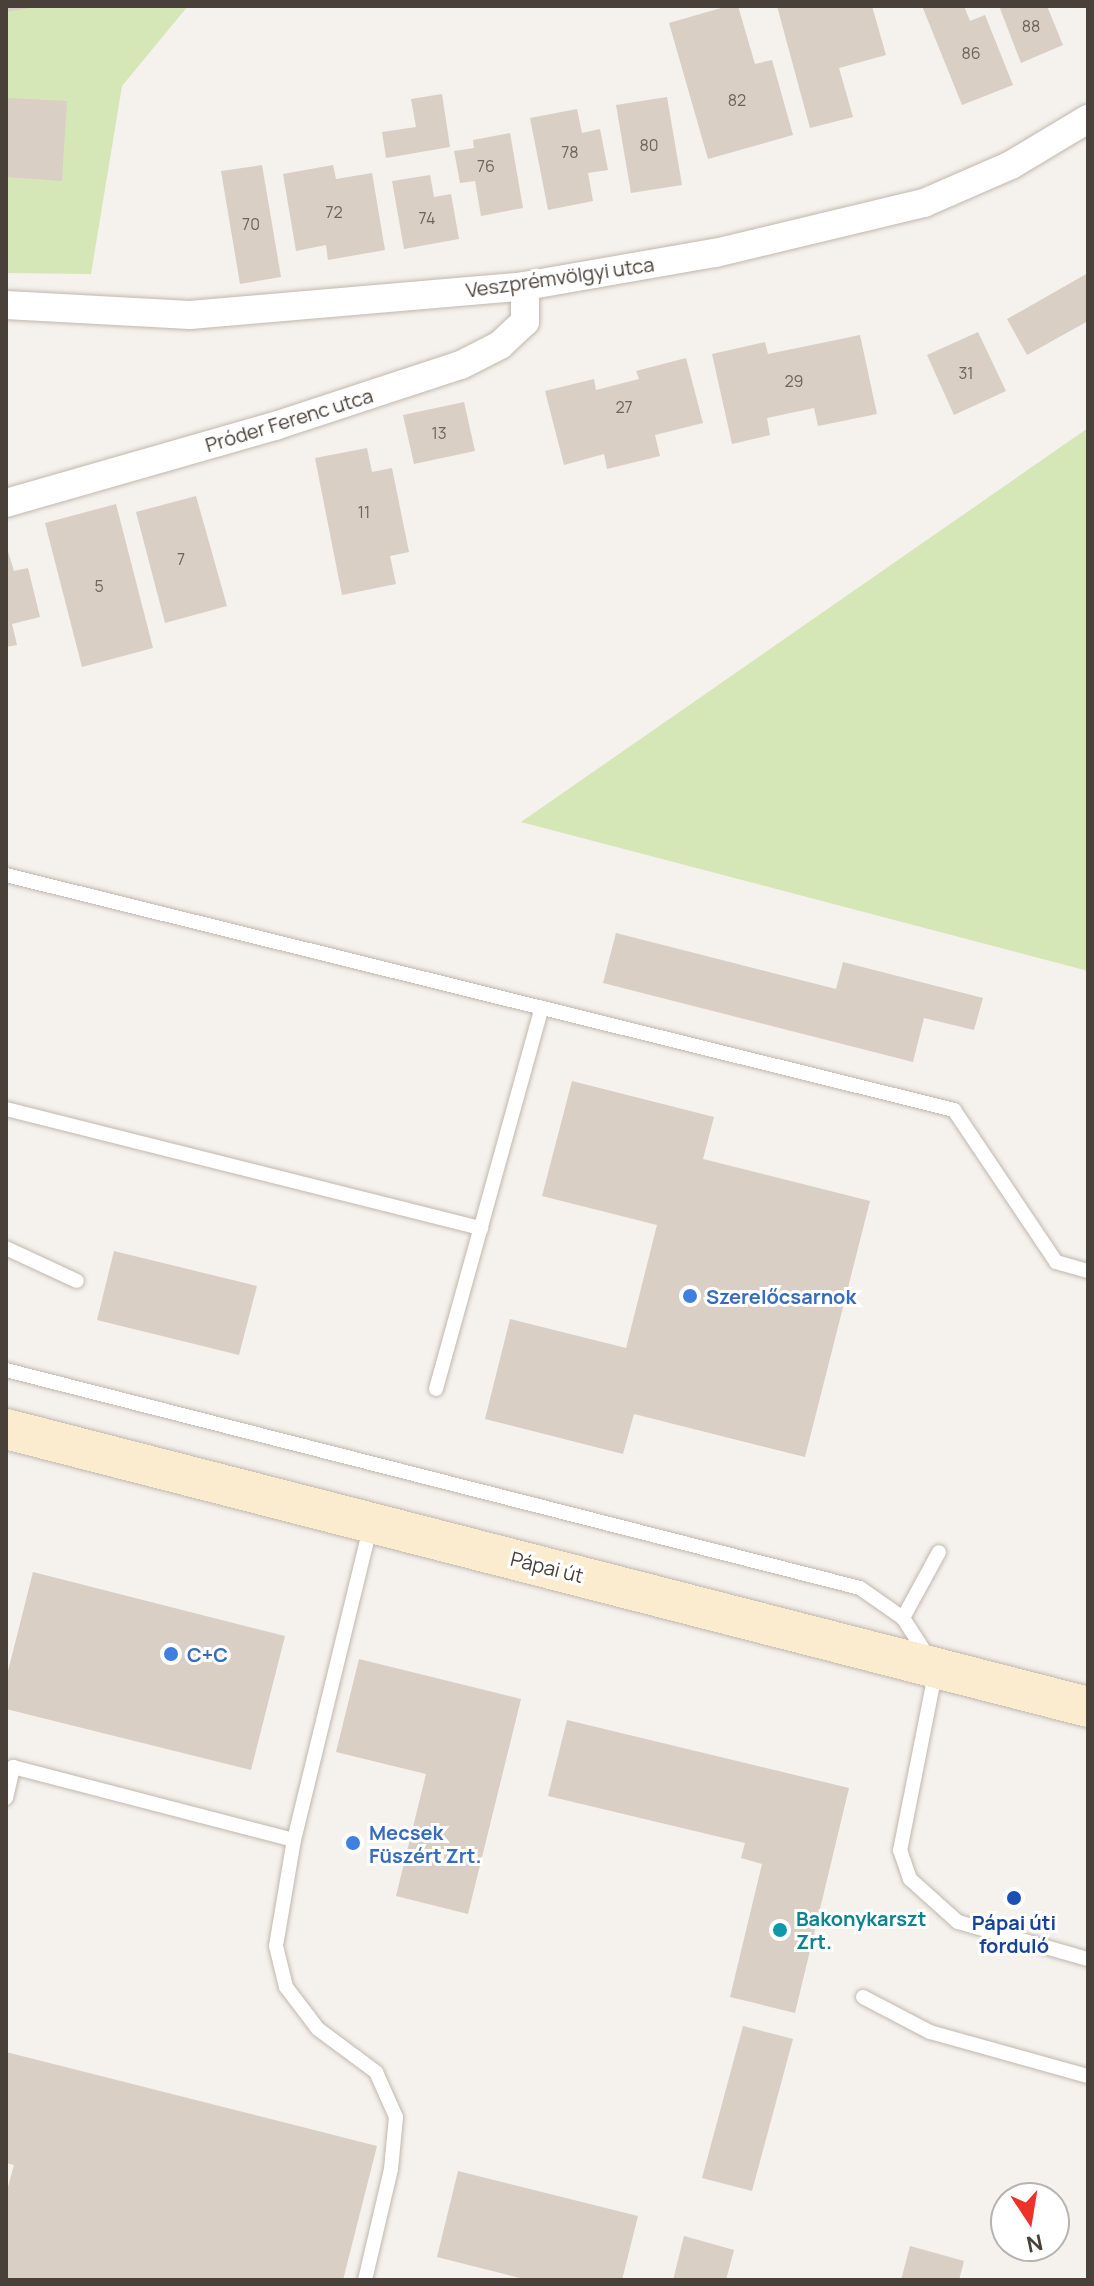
<!DOCTYPE html>
<meta charset="utf-8">
<style>
body{margin:0}
#map{position:relative;width:1094px;height:2286px;overflow:hidden;background:#f5f1ec;font-family:Manrope,sans-serif}
div>[style]{position:absolute}
.green>*{inset:0;background:#d6e7b7}
.building>*{inset:0;background:#d9cfc5}
.roads{filter:drop-shadow(0 0 2px #c0b8ae) drop-shadow(0 0 2px #c0b8ae)}
.lane>*{height:14px;margin:-7px;padding:0 7px;transform-origin:7px;border-radius:7px;background:#fff}
.street>*{height:28px;margin:-14px;padding:0 14px;transform-origin:14px;border-radius:14px;background:#fff}
.secondary>*{height:40px;margin:-20px;padding:0 20px;transform-origin:20px;border-radius:20px;background:#fceccf}
.dots>*{width:22px;height:22px;translate:-50% -50%;box-sizing:border-box;border:4px solid #fff;border-radius:50%}
span{translate:-50% -50%;white-space:nowrap;text-align:center;line-height:1.15;-webkit-text-stroke:6px #fff;paint-order:stroke}
.number-label{font-size:16px;color:#6d645c}
.number-label span{-webkit-text-stroke-width:0}
.street-label{font-size:20px;color:#494139}
.shop-label{font-size:20px;color:#366cbe;font-weight:700}
.left{translate:0 -50%;text-align:left}
.culture-label{font-size:20px;color:#0d838f;font-weight:700}
.transit-label{font-size:20px;color:#164399;font-weight:700}
.frame{position:absolute;inset:0;border:8px solid #494139;pointer-events:none}
.north{position:absolute;left:990px;top:2182px;width:80px;height:80px;box-sizing:border-box;background:#fff;border:2px solid #b6b3b0;border-radius:50%;rotate:168deg;font-size:22px;font-weight:700;line-height:32px;text-align:center;color:#494139}
.north::after{content:'';display:block;margin:auto;width:28px;height:36px;background:#ef3229;clip-path:polygon(50% 0,100% 100%,50% 72%,0 100%)}
</style>
<div id="map">
<div class="green">
<i style="clip-path:polygon(6px 6px,188px 6px,122px 86px,91px 274px,6px 273px)"></i>
<i style="clip-path:polygon(1088px 428px,1088px 971px,521px 822px)"></i>
</div>
<div class="building">
<i style="clip-path:polygon(6px 6px,31px 6px,31px 8px,6px 12px)"></i>
<i style="clip-path:polygon(728px 6px,738px 6px,755px 64px,772px 60px,793px 135px,708px 159px,669px 23px)"></i>
<i style="clip-path:polygon(777px 6px,872px 6px,886px 55px,839px 68px,853px 117px,810px 128px)"></i>
<i style="clip-path:polygon(922px 6px,964px 6px,970px 21px,985px 15px,1013px 85px,962px 105px)"></i>
<i style="clip-path:polygon(999px 6px,1047px 6px,1063px 45px,1021px 63px)"></i>
<i style="clip-path:polygon(442px 94px,450px 147px,386px 158px,382px 132px,416px 127px,411px 99px)"></i>
<i style="clip-path:polygon(667px 97px,682px 185px,631px 193px,616px 105px)"></i>
<i style="clip-path:polygon(7px 98px,67px 101px,62px 181px,6px 177px)"></i>
<i style="clip-path:polygon(577px 109px,582px 133px,600px 129px,608px 170px,588px 173px,593px 201px,548px 210px,530px 118px)"></i>
<i style="clip-path:polygon(510px 133px,523px 208px,481px 216px,475px 181px,460px 183px,454px 151px,474px 148px,473px 140px)"></i>
<i style="clip-path:polygon(262px 165px,281px 277px,240px 284px,221px 171px)"></i>
<i style="clip-path:polygon(333px 165px,336px 179px,372px 173px,385px 250px,328px 260px,326px 245px,296px 251px,283px 174px)"></i>
<i style="clip-path:polygon(430px 175px,434px 197px,451px 194px,459px 239px,404px 249px,392px 181px)"></i>
<i style="clip-path:polygon(1088px 273px,1088px 321px,1027px 355px,1007px 319px)"></i>
<i style="clip-path:polygon(978px 332px,1006px 391px,954px 415px,927px 355px)"></i>
<i style="clip-path:polygon(860px 335px,877px 414px,818px 426px,814px 408px,767px 418px,770px 435px,732px 444px,712px 354px,765px 342px,768px 354px)"></i>
<i style="clip-path:polygon(686px 358px,703px 423px,655px 435px,660px 456px,607px 469px,604px 454px,564px 465px,545px 391px,594px 379px,596px 390px,639px 379px,636px 371px)"></i>
<i style="clip-path:polygon(464px 402px,475px 451px,414px 464px,403px 415px)"></i>
<i style="clip-path:polygon(367px 448px,372px 472px,392px 468px,409px 552px,390px 556px,396px 584px,342px 595px,315px 458px)"></i>
<i style="clip-path:polygon(196px 496px,227px 606px,165px 623px,136px 512px)"></i>
<i style="clip-path:polygon(116px 504px,153px 648px,82px 667px,45px 523px)"></i>
<i style="clip-path:polygon(6px 545px,14px 571px,28px 568px,40px 617px,12px 624px,17px 645px,6px 647px)"></i>
<i style="clip-path:polygon(616px 933px,836px 989px,843px 962px,983px 998px,974px 1030px,924px 1018px,913px 1062px,603px 983px)"></i>
<i style="clip-path:polygon(572px 1081px,714px 1117px,703px 1159px,870px 1201px,805px 1457px,634px 1414px,623px 1454px,485px 1419px,510px 1319px,626px 1348px,657px 1225px,542px 1196px)"></i>
<i style="clip-path:polygon(114px 1251px,257px 1286px,239px 1355px,97px 1320px)"></i>
<i style="clip-path:polygon(33px 1572px,285px 1636px,251px 1770px,6px 1709px,6px 1679px)"></i>
<i style="clip-path:polygon(359px 1659px,521px 1699px,468px 1914px,396px 1896px,426px 1774px,336px 1752px)"></i>
<i style="clip-path:polygon(567px 1720px,849px 1788px,795px 2013px,730px 1997px,762px 1864px,741px 1858px,745px 1843px,548px 1796px)"></i>
<i style="clip-path:polygon(743px 2026px,793px 2039px,752px 2191px,702px 2178px)"></i>
<i style="clip-path:polygon(6px 2052px,377px 2146px,343px 2280px,6px 2280px,6px 2194px,14px 2165px,6px 2163px)"></i>
<i style="clip-path:polygon(458px 2171px,638px 2216px,622px 2280px,528px 2280px,437px 2257px)"></i>
<i style="clip-path:polygon(684px 2236px,734px 2250px,726px 2280px,673px 2280px)"></i>
<i style="clip-path:polygon(910px 2246px,964px 2261px,959px 2280px,901px 2280px)"></i>
</div>
<div class="roads">
<div class="lane">
<i style="left:6px;top:875px;width:977px;rotate:13.92deg"></i>
<i style="left:954px;top:1110px;width:183px;rotate:56.1deg"></i>
<i style="left:1056px;top:1262px;width:33px;rotate:16deg"></i>
<i style="left:6px;top:1109px;width:490px;rotate:14.1deg"></i>
<i style="left:6px;top:1248px;width:78px;rotate:24.9deg"></i>
<i style="left:6px;top:1370px;width:881px;rotate:14.32deg"></i>
<i style="left:860px;top:1588px;width:52px;rotate:34.9deg"></i>
<i style="left:903px;top:1618px;width:61px;rotate:57.1deg"></i>
<i style="left:936px;top:1669px;width:185px;rotate:101.2deg"></i>
<i style="left:900px;top:1850px;width:31px;rotate:71deg"></i>
<i style="left:910px;top:1879px;width:64px;rotate:41.9deg"></i>
<i style="left:958px;top:1922px;width:135px;rotate:15.9deg"></i>
<i style="left:436px;top:1389px;width:395px;rotate:-74.5deg"></i>
<i style="left:903px;top:1618px;width:75px;rotate:-61.4deg"></i>
<i style="left:6px;top:1798px;width:32px;rotate:-77deg"></i>
<i style="left:13px;top:1767px;width:290px;rotate:14.6deg"></i>
<i style="left:863px;top:1997px;width:76px;rotate:27.6deg"></i>
<i style="left:930px;top:2032px;width:164px;rotate:15.6deg"></i>
<i style="left:365px;top:2280px;width:114px;rotate:-76.8deg"></i>
<i style="left:391px;top:2169px;width:52px;rotate:-84.5deg"></i>
<i style="left:396px;top:2117px;width:49px;rotate:-114deg"></i>
<i style="left:376px;top:2072px;width:72px;rotate:-143.4deg"></i>
<i style="left:318px;top:2029px;width:53px;rotate:-127.3deg"></i>
<i style="left:286px;top:1987px;width:42px;rotate:-103.7deg"></i>
<i style="left:276px;top:1946px;width:108px;rotate:-80.4deg"></i>
<i style="left:294px;top:1840px;width:325px;rotate:-76.3deg"></i>
</div>
<div class="street">
<i style="left:6px;top:305px;width:184px;rotate:3.1deg"></i>
<i style="left:190px;top:315px;width:336px;rotate:-4.9deg"></i>
<i style="left:525px;top:286px;width:193px;rotate:-9.9deg"></i>
<i style="left:715px;top:253px;width:215px;rotate:-13.5deg"></i>
<i style="left:924px;top:203px;width:95px;rotate:-23.6deg"></i>
<i style="left:1011px;top:165px;width:90px;rotate:-30.9deg"></i>
<i style="left:6px;top:503px;width:280px;rotate:-16deg"></i>
<i style="left:275px;top:426px;width:196px;rotate:-18.2deg"></i>
<i style="left:461px;top:365px;width:44px;rotate:-27.1deg"></i>
<i style="left:500px;top:345px;width:34px;rotate:-43deg"></i>
<i style="left:525px;top:322px;width:36px;rotate:-90deg"></i>
</div>
<div class="secondary">
<i style="left:6px;top:1429px;width:1117px;rotate:14.41deg"></i>
</div>
</div>
<div class="dots">
<i style="left:690px;top:1296px;background:#3f7fe0"></i>
<i style="left:171px;top:1654px;background:#3f7fe0"></i>
<i style="left:353px;top:1843px;background:#3f7fe0"></i>
<i style="left:1014px;top:1898px;background:#1a4fb4"></i>
<i style="left:780px;top:1930px;background:#0f9aa8"></i>
</div>
<div class="number-label">
<span style="left:1031px;top:26px">88</span>
<span style="left:971px;top:53px">86</span>
<span style="left:737px;top:100px">82</span>
<span style="left:649px;top:145px">80</span>
<span style="left:570px;top:152px">78</span>
<span style="left:486px;top:166px">76</span>
<span style="left:334px;top:212px">72</span>
<span style="left:427px;top:218px">74</span>
<span style="left:251px;top:224px">70</span>
<span style="left:966px;top:373px">31</span>
<span style="left:794px;top:381px">29</span>
<span style="left:624px;top:407px">27</span>
<span style="left:439px;top:433px">13</span>
<span style="left:364px;top:512px">11</span>
<span style="left:181px;top:559px">7</span>
<span style="left:99px;top:586px">5</span>
</div>
<div class="street-label">
<span style="left:560px;top:277px;rotate:-8deg">Veszprémvölgyi utca</span>
<span style="left:289px;top:420px;rotate:-17deg">Próder Ferenc utca</span>
<span style="left:547px;top:1567px;rotate:14deg">Pápai út</span>
</div>
<div class="shop-label">
<span class="left" style="left:706px;top:1296px">Szerelőcsarnok</span>
<span class="left" style="left:187px;top:1654px">C+C</span>
<span class="left" style="left:369px;top:1844px">Mecsek<br>Füszért Zrt.</span>
</div>
<div class="culture-label">
<span class="left" style="left:796px;top:1930px">Bakonykarszt<br>Zrt.</span>
</div>
<div class="transit-label">
<span style="left:1014px;top:1934px">Pápai úti<br>forduló</span>
</div>
<div class="frame"></div>
<div class="north">N</div>
</div>
